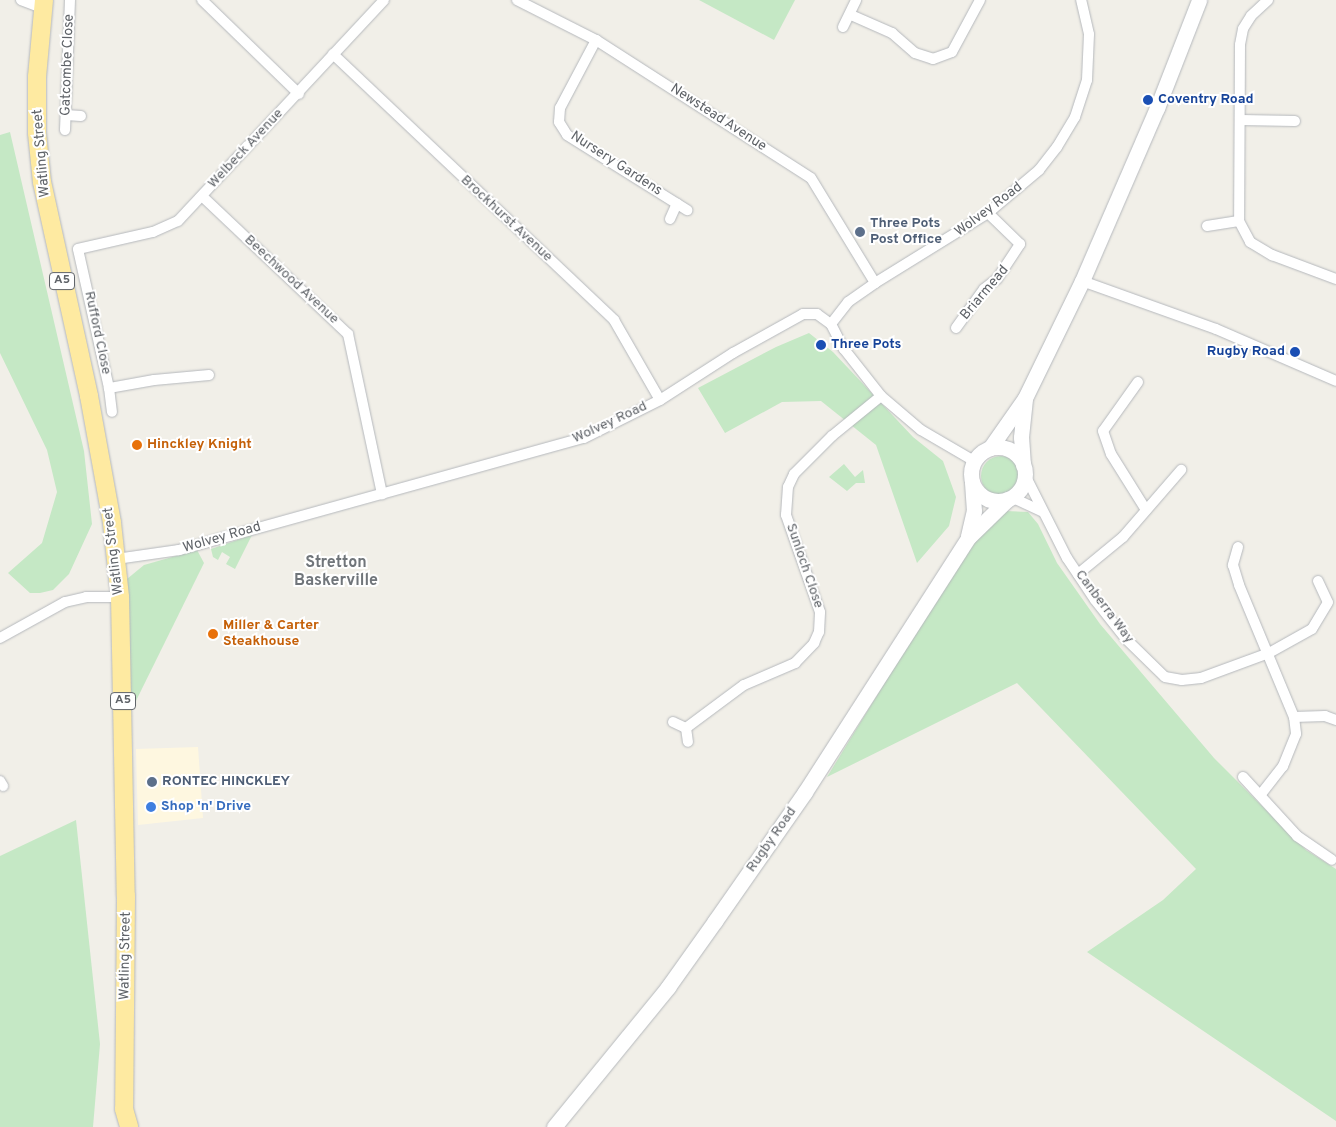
<!DOCTYPE html>
<style>
body{margin:0}
#map{position:relative;width:1336px;height:1127px;overflow:hidden;background:#f1efe8;font-family:Overpass,sans-serif}
div>[style]{position:absolute}
.commercial>*{inset:0;background:#fef7e0}
.green>*{inset:0;background:#c5e8c5}
.round{border-radius:50%}
.roads{filter:drop-shadow(0 0 1px #b5b8bc) drop-shadow(0 0 1px #b5b8bc)}
.minor>*{height:10px;margin:-5px;padding:0 5px;transform-origin:5px;border-radius:5px;background:#fff}
.secondary>*{height:15px;margin:-7.5px;padding:0 7.5px;transform-origin:7.5px;border-radius:7.5px;background:#fff}
.secondary>.ring{margin:-7.5px;padding:0;box-sizing:content-box;background:none;border:15px solid #fff;border-radius:50%}
.trunk>*{height:18px;margin:-9px;padding:0 9px;transform-origin:9px;border-radius:9px;background:#feeaa1}
.dots>*{width:14px;height:14px;translate:-50% -50%;box-sizing:border-box;border:2px solid #fff;border-radius:50%}
span{translate:-50% -50%;white-space:nowrap;text-align:center;line-height:1.15;-webkit-text-stroke:4px #fff;paint-order:stroke}
.shield-label span{padding:1px 4px;background:#fff;border:1px solid;border-radius:4px;-webkit-text-stroke-width:0}
.shield-label{font-size:12px;color:#5f6368;font-weight:700}
.street-label{font-size:14px;color:#5f6368}
.transit-label{font-size:14px;color:#164399;font-weight:700}
.left{translate:0 -50%;text-align:left}
.right{translate:-100% -50%;text-align:right}
.service-label{font-size:14px;color:#4e5e75;font-weight:700}
.food-label{font-size:14px;color:#c56008;font-weight:700}
.shop-label{font-size:14px;color:#366cbe;font-weight:700}
.quarter-label{font-size:16px;color:#70757a;font-weight:700}
</style>
<div id="map">
<div class="commercial">
<i style="clip-path:polygon(198px 747px,203px 818px,138px 825px,136px 749px)"></i>
</div>
<div class="green">
<i style="clip-path:polygon(699px 0,795px 0,774px 40px)"></i>
<i style="clip-path:polygon(10px 132px,84px 451px,92px 524px,69px 574px,53px 590px,40px 593px,30px 593px,8px 573px,42px 543px,57px 492px,47px 450px,0 353px,0 135px)"></i>
<i style="clip-path:polygon(809px 333px,833px 352px,913px 437px,943px 461px,956px 497px,949px 526px,917px 563px,876px 445px,821px 401px,782px 402px,725px 433px,698px 388px,776px 347px)"></i>
<i class="round" style="left:981px;top:456px;width:40px;height:40px"></i>
<i style="clip-path:polygon(844px 464px,855px 477px,863px 470px,865px 483px,856px 483px,847px 491px,829px 477px)"></i>
<i style="clip-path:polygon(1004px 511px,1028px 512px,1038px 524px,1057px 563px,1100px 624px,1214px 758px,1306px 850px,1336px 869px,1336px 1121px,1087px 952px,1163px 900px,1196px 869px,1017px 683px,827px 777px,939px 594px,983px 530px)"></i>
<i style="clip-path:polygon(252px 535px,235px 569px,226px 564px,230px 557px,222px 552px,218px 560px,213px 557px,211px 549px)"></i>
<i style="clip-path:polygon(197px 550px,204px 563px,130px 713px,127px 579px,144px 565px)"></i>
<i style="clip-path:polygon(76px 820px,100px 1044px,93px 1127px,0 1127px,0 856px)"></i>
</div>
<div class="roads">
<div class="minor">
<i style="left:21px;top:0;width:22px;rotate:21deg"></i>
<i style="left:202px;top:0;width:135px;rotate:44.1deg"></i>
<i style="left:517px;top:0;width:89px;rotate:26.9deg"></i>
<i style="left:596px;top:40px;width:255px;rotate:32.7deg"></i>
<i style="left:811px;top:178px;width:123px;rotate:58.6deg"></i>
<i style="left:1268px;top:0;width:23px;rotate:137deg"></i>
<i style="left:1251px;top:16px;width:15px;rotate:122deg"></i>
<i style="left:1243px;top:29px;width:16px;rotate:101deg"></i>
<i style="left:1240px;top:45px;width:176px;rotate:90.3deg"></i>
<i style="left:1239px;top:221px;width:24px;rotate:62deg"></i>
<i style="left:1250px;top:242px;width:26px;rotate:31deg"></i>
<i style="left:1272px;top:255px;width:68px;rotate:20.6deg"></i>
<i style="left:851px;top:15px;width:45px;rotate:23.7deg"></i>
<i style="left:892px;top:33px;width:30px;rotate:41deg"></i>
<i style="left:915px;top:53px;width:19px;rotate:18deg"></i>
<i style="left:933px;top:59px;width:20px;rotate:-20deg"></i>
<i style="left:952px;top:52px;width:59px;rotate:-61.7deg"></i>
<i style="left:843px;top:27px;width:30px;rotate:-64deg"></i>
<i style="left:596px;top:40px;width:77px;rotate:117.9deg"></i>
<i style="left:560px;top:108px;width:14px;rotate:94deg"></i>
<i style="left:559px;top:122px;width:15px;rotate:58deg"></i>
<i style="left:567px;top:135px;width:142px;rotate:32deg"></i>
<i style="left:333px;top:54px;width:387px;rotate:43.4deg"></i>
<i style="left:614px;top:320px;width:92px;rotate:60.1deg"></i>
<i style="left:66px;top:115px;width:15px;rotate:4deg"></i>
<i style="left:1241px;top:120px;width:54px;rotate:1.1deg"></i>
<i style="left:65px;top:130px;width:130px;rotate:-87.8deg"></i>
<i style="left:202px;top:196px;width:201px;rotate:43.4deg"></i>
<i style="left:348px;top:334px;width:164px;rotate:78deg"></i>
<i style="left:670px;top:219px;width:17px;rotate:-66deg"></i>
<i style="left:1207px;top:226px;width:32px;rotate:-9deg"></i>
<i style="left:1082px;top:281px;width:142px;rotate:19.7deg"></i>
<i style="left:1216px;top:329px;width:131px;rotate:23.4deg"></i>
<i style="left:831px;top:324px;width:28px;rotate:-52deg"></i>
<i style="left:848px;top:302px;width:33px;rotate:-35deg"></i>
<i style="left:875px;top:283px;width:133px;rotate:-31.8deg"></i>
<i style="left:988px;top:213px;width:67px;rotate:-40.1deg"></i>
<i style="left:1039px;top:170px;width:29px;rotate:-52deg"></i>
<i style="left:1057px;top:147px;width:35px;rotate:-59deg"></i>
<i style="left:1075px;top:117px;width:39px;rotate:-72deg"></i>
<i style="left:1087px;top:80px;width:46px;rotate:-87.5deg"></i>
<i style="left:1089px;top:34px;width:35px;rotate:-103deg"></i>
<i style="left:956px;top:328px;width:48px;rotate:-54.3deg"></i>
<i style="left:984px;top:289px;width:16px;rotate:-38deg"></i>
<i style="left:997px;top:279px;width:42px;rotate:-56.7deg"></i>
<i style="left:1020px;top:244px;width:45px;rotate:-135.9deg"></i>
<i style="left:209px;top:375px;width:55px;rotate:174.8deg"></i>
<i style="left:154px;top:380px;width:46px;rotate:169.9deg"></i>
<i style="left:109px;top:388px;width:142px;rotate:-102.6deg"></i>
<i style="left:78px;top:249px;width:77px;rotate:-12.8deg"></i>
<i style="left:153px;top:232px;width:27px;rotate:-24deg"></i>
<i style="left:178px;top:221px;width:302px;rotate:-47deg"></i>
<i style="left:1138px;top:382px;width:60px;rotate:125.5deg"></i>
<i style="left:1103px;top:431px;width:24px;rotate:71deg"></i>
<i style="left:1111px;top:454px;width:66px;rotate:58deg"></i>
<i style="left:109px;top:388px;width:24px;rotate:83deg"></i>
<i style="left:1025px;top:475px;width:93px;rotate:63.2deg"></i>
<i style="left:1067px;top:558px;width:50px;rotate:56.3deg"></i>
<i style="left:1095px;top:600px;width:50px;rotate:51.5deg"></i>
<i style="left:1126px;top:639px;width:54px;rotate:44.3deg"></i>
<i style="left:1165px;top:677px;width:17px;rotate:10deg"></i>
<i style="left:1182px;top:680px;width:19px;rotate:-6deg"></i>
<i style="left:1201px;top:678px;width:72px;rotate:-20.2deg"></i>
<i style="left:1269px;top:653px;width:49px;rotate:-29.2deg"></i>
<i style="left:1312px;top:629px;width:31px;rotate:-59deg"></i>
<i style="left:1011px;top:497px;width:35px;rotate:25deg"></i>
<i style="left:1238px;top:547px;width:19px;rotate:106deg"></i>
<i style="left:1233px;top:565px;width:21px;rotate:73deg"></i>
<i style="left:1239px;top:585px;width:143px;rotate:67.4deg"></i>
<i style="left:1294px;top:717px;width:17px;rotate:83deg"></i>
<i style="left:1296px;top:734px;width:35px;rotate:112deg"></i>
<i style="left:1283px;top:766px;width:37px;rotate:128deg"></i>
<i style="left:116px;top:559px;width:64px;rotate:-8.1deg"></i>
<i style="left:179px;top:550px;width:420px;rotate:-15.5deg"></i>
<i style="left:584px;top:438px;width:85px;rotate:-26.6deg"></i>
<i style="left:660px;top:400px;width:87px;rotate:-32.8deg"></i>
<i style="left:733px;top:353px;width:80px;rotate:-29.1deg"></i>
<i style="left:803px;top:314px;width:14px"></i>
<i style="left:817px;top:314px;width:17px;rotate:36deg"></i>
<i style="left:831px;top:324px;width:28px;rotate:63deg"></i>
<i style="left:844px;top:349px;width:60px;rotate:51.8deg"></i>
<i style="left:881px;top:396px;width:52px;rotate:40.4deg"></i>
<i style="left:921px;top:430px;width:61px;rotate:30.3deg"></i>
<i style="left:1078px;top:574px;width:58px;rotate:-39.4deg"></i>
<i style="left:1123px;top:537px;width:89px;rotate:-49.1deg"></i>
<i style="left:1318px;top:581px;width:23px;rotate:65deg"></i>
<i style="left:0;top:638px;width:74px;rotate:-29deg"></i>
<i style="left:65px;top:602px;width:22px;rotate:-13deg"></i>
<i style="left:86px;top:597px;width:34px"></i>
<i style="left:1294px;top:717px;width:31px;rotate:-2deg"></i>
<i style="left:1325px;top:716px;width:12px;rotate:20deg"></i>
<i style="left:673px;top:722px;width:14px;rotate:25deg"></i>
<i style="left:686px;top:728px;width:14px;rotate:82deg"></i>
<i style="left:686px;top:728px;width:72px;rotate:-36.6deg"></i>
<i style="left:744px;top:685px;width:56px;rotate:-23.3deg"></i>
<i style="left:795px;top:663px;width:28px;rotate:-46deg"></i>
<i style="left:814px;top:643px;width:12px;rotate:-66deg"></i>
<i style="left:819px;top:632px;width:20px;rotate:-87deg"></i>
<i style="left:820px;top:612px;width:103px;rotate:-109.3deg"></i>
<i style="left:786px;top:515px;width:28px;rotate:-86deg"></i>
<i style="left:788px;top:487px;width:14px;rotate:-65deg"></i>
<i style="left:794px;top:474px;width:54px;rotate:-45deg"></i>
<i style="left:832px;top:436px;width:63px;rotate:-39.2deg"></i>
<i style="left:1243px;top:777px;width:80px;rotate:47.5deg"></i>
<i style="left:1297px;top:836px;width:42px;rotate:34.4deg"></i>
<i style="left:0;top:781px;width:6px;rotate:59deg"></i>
</div>
<div class="secondary">
<i class="ring" style="left:971px;top:447px;width:39px;height:39px"></i>
<i style="left:990px;top:448px;width:61px;rotate:-55deg"></i>
<i style="left:1025px;top:398px;width:130px;rotate:-64deg"></i>
<i style="left:1082px;top:281px;width:189px;rotate:-66.6deg"></i>
<i style="left:1157px;top:108px;width:116px;rotate:-68.7deg"></i>
<i style="left:1023px;top:465px;width:28px;rotate:-94deg"></i>
<i style="left:1021px;top:437px;width:37px;rotate:-84deg"></i>
<i style="left:968px;top:536px;width:26px;rotate:-77deg"></i>
<i style="left:974px;top:511px;width:29px;rotate:-94deg"></i>
<i style="left:554px;top:1127px;width:181px;rotate:-50.8deg"></i>
<i style="left:668px;top:987px;width:81px;rotate:-54.5deg"></i>
<i style="left:715px;top:921px;width:157px;rotate:-55.1deg"></i>
<i style="left:805px;top:792px;width:302px;rotate:-57.3deg"></i>
<i style="left:968px;top:538px;width:56px;rotate:-44.3deg"></i>
</div>
<div class="trunk">
<i style="left:44px;top:0;width:77px;rotate:95.2deg"></i>
<i style="left:37px;top:77px;width:56px;rotate:90deg"></i>
<i style="left:37px;top:133px;width:49px;rotate:84.2deg"></i>
<i style="left:42px;top:182px;width:219px;rotate:77.6deg"></i>
<i style="left:89px;top:396px;width:129px;rotate:79.7deg"></i>
<i style="left:112px;top:523px;width:74px;rotate:83.8deg"></i>
<i style="left:120px;top:597px;width:299px;rotate:88.9deg"></i>
<i style="left:126px;top:896px;width:213px;rotate:90.5deg"></i>
<i style="left:124px;top:1109px;width:19px;rotate:74deg"></i>
</div>
</div>
<div class="dots">
<i style="left:1148px;top:100px;background:#1a4fb4"></i>
<i style="left:860px;top:232px;background:#5c6f8a"></i>
<i style="left:821px;top:345px;background:#1a4fb4"></i>
<i style="left:1295px;top:352px;background:#1a4fb4"></i>
<i style="left:137px;top:445px;background:#e8710a"></i>
<i style="left:213px;top:634px;background:#e8710a"></i>
<i style="left:152px;top:782px;background:#5c6f8a"></i>
<i style="left:151px;top:807px;background:#3f7fe0"></i>
</div>
<div class="shield-label">
<span style="left:62px;top:281px">A5</span>
<span style="left:123px;top:701px">A5</span>
</div>
<div class="street-label">
<span style="left:68px;top:65px;rotate:-88deg">Gatcombe Close</span>
<span style="left:718px;top:118px;rotate:33deg">Newstead Avenue</span>
<span style="left:246px;top:149px;rotate:-47deg">Welbeck Avenue</span>
<span style="left:42px;top:153px;rotate:-95deg">Watling Street</span>
<span style="left:616px;top:164px;rotate:33deg">Nursery Gardens</span>
<span style="left:989px;top:210px;rotate:-37deg">Wolvey Road</span>
<span style="left:506px;top:219px;rotate:43deg">Brockhurst Avenue</span>
<span style="left:291px;top:280px;rotate:43deg">Beechwood Avenue</span>
<span style="left:985px;top:293px;rotate:-50deg">Briarmead</span>
<span style="left:97px;top:333px;rotate:78deg">Rufford Close</span>
<span style="left:610px;top:423px;rotate:-25deg">Wolvey Road</span>
<span style="left:222px;top:538px;rotate:-16deg">Wolvey Road</span>
<span style="left:114px;top:551px;rotate:-97deg">Watling Street</span>
<span style="left:804px;top:566px;rotate:71deg">Sunloch Close</span>
<span style="left:1104px;top:607px;rotate:53deg">Canberra Way</span>
<span style="left:772px;top:840px;rotate:-55deg">Rugby Road</span>
<span style="left:126px;top:956px;rotate:-89deg">Watling Street</span>
</div>
<div class="transit-label">
<span class="left" style="left:1158px;top:100px">Coventry Road</span>
<span class="left" style="left:831px;top:345px">Three Pots</span>
<span class="right" style="left:1285px;top:352px">Rugby Road</span>
</div>
<div class="service-label">
<span class="left" style="left:870px;top:232px">Three Pots<br>Post Office</span>
<span class="left" style="left:162px;top:782px">RONTEC HINCKLEY</span>
</div>
<div class="food-label">
<span class="left" style="left:147px;top:445px">Hinckley Knight</span>
<span class="left" style="left:223px;top:634px">Miller &amp; Carter<br>Steakhouse</span>
</div>
<div class="shop-label">
<span class="left" style="left:161px;top:807px">Shop 'n' Drive</span>
</div>
<div class="quarter-label">
<span style="left:336px;top:572px">Stretton<br>Baskerville</span>
</div>
</div>
